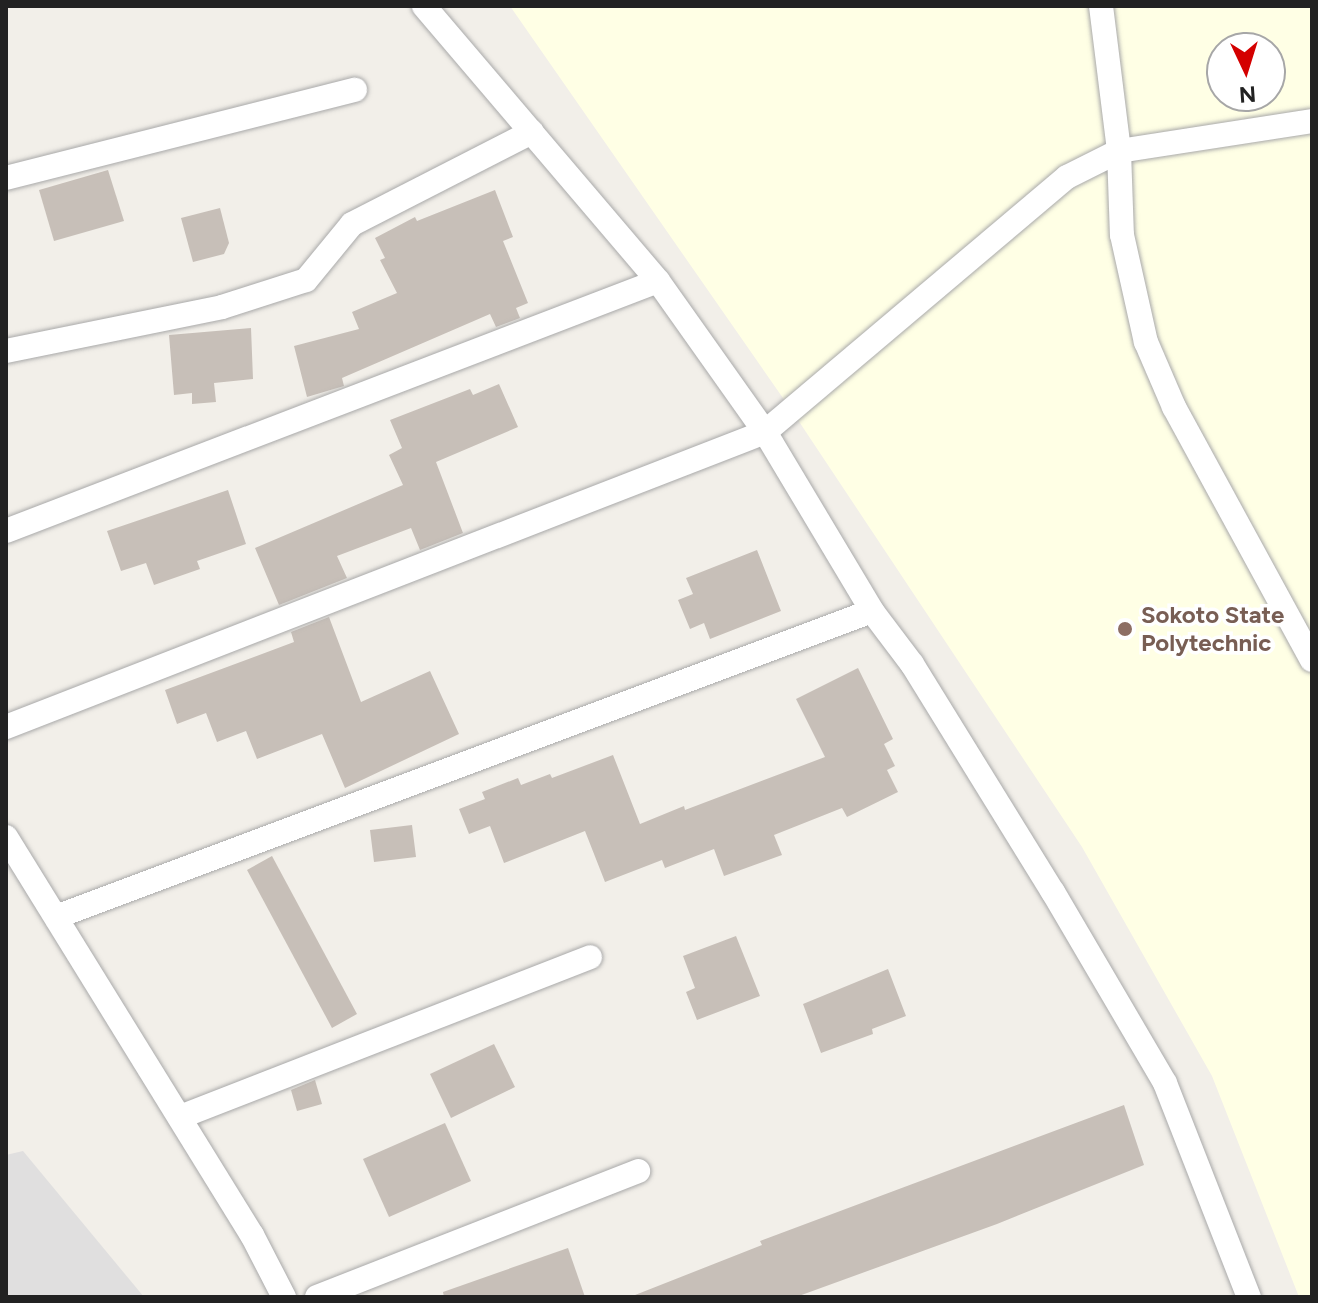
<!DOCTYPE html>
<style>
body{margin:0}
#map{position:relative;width:1318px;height:1303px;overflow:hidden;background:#f2efe9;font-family:Figtree,sans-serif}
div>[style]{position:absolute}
.residential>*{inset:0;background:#e0dfdf}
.education>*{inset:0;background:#ffffe5}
.building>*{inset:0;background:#c7bfb8}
.roads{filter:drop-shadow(0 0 2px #a9a9a9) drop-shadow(0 0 2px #a9a9a9)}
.minor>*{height:24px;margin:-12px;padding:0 12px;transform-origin:12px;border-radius:12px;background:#fff}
.dots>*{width:22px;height:22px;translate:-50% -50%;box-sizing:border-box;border:4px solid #fff;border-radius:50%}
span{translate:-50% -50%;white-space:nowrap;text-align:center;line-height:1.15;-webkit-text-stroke:7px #fff;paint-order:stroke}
.education-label{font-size:24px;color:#785e54;font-weight:700}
.left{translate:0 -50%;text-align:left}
.frame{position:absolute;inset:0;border:8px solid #222;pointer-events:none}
.north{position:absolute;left:1206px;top:32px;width:80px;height:80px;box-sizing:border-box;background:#fff;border:2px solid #a7a7a7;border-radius:50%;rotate:176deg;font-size:22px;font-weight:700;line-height:32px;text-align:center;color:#222}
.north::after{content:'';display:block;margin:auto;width:28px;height:36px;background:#d40000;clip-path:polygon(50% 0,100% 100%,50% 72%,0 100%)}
</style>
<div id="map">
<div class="residential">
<i style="clip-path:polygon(23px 1151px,144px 1297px,6px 1297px,6px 1155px)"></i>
</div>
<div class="education">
<i style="clip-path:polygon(evenodd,510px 6px,1312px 6px,1312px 1297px,1299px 1297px,1212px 1076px,1082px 847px,792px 411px,510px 6px,1222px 48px,1270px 48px,1270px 96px,1222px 96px,1222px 48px)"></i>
</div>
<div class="building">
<i style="clip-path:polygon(108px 170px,124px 221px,54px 241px,39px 190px)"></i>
<i style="clip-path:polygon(495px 190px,513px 237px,503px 241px,528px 303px,516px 308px,520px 318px,496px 327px,490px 314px,342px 378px,344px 386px,307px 397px,294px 346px,359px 329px,352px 312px,397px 293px,380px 260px,385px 258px,375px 238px,415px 217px,417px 221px)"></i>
<i style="clip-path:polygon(220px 208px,229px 243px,224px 254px,193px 262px,181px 218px)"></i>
<i style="clip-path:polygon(251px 328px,253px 379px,214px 383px,216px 402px,192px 404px,192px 393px,174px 395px,169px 335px)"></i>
<i style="clip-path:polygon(499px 384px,518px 427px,436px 462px,463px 533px,420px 550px,411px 528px,337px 556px,347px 578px,279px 605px,255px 548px,403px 485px,389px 455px,402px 448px,390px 420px,470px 389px,473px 395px)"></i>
<i style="clip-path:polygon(228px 490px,246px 544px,197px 561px,200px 569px,154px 585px,146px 563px,121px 571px,107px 531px)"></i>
<i style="clip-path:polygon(757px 550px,781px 611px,710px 639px,704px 623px,690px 629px,678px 600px,693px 594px,686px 578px)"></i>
<i style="clip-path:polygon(329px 617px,361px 702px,430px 671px,459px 734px,345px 788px,322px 734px,257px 759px,246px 731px,217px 742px,206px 713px,177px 724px,165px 690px,294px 642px,291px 632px)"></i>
<i style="clip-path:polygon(858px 668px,893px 739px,884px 744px,895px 766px,887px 770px,898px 792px,847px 817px,842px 808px,774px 835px,782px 855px,724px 876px,714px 849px,665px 868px,662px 860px,605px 882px,585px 831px,504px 863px,490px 826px,469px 834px,459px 809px,485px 799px,482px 792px,518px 778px,521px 785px,550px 774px,552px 778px,613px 755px,640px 824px,684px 806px,685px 810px,825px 757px,796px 699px)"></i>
<i style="clip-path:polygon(412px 825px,416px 857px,374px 862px,370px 830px)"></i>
<i style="clip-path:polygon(272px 856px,357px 1014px,332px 1028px,247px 870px)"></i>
<i style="clip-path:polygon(736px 936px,760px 996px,697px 1020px,686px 992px,695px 988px,683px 956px)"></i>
<i style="clip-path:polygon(888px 969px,906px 1016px,872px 1029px,873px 1034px,821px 1053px,803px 1004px)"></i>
<i style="clip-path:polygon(494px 1044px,515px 1087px,451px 1118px,430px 1074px)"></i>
<i style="clip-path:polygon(315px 1080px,322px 1104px,297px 1111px,291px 1090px)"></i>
<i style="clip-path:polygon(1124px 1105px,1144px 1165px,997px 1224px,796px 1297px,630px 1297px,762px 1245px,760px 1241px)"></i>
<i style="clip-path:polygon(445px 1123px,471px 1181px,389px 1217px,363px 1159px)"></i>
<i style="clip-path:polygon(568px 1248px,585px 1297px,444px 1297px,443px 1292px)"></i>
</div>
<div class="roads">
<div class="minor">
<i style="left:424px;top:6px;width:361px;rotate:49.6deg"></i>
<i style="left:658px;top:281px;width:185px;rotate:54.7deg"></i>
<i style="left:765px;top:432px;width:209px;rotate:59.1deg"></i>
<i style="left:872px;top:611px;width:66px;rotate:53deg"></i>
<i style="left:912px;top:664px;width:268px;rotate:58.3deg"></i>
<i style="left:1053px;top:892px;width:221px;rotate:59.6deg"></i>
<i style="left:1165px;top:1083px;width:230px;rotate:68.6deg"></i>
<i style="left:1101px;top:6px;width:146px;rotate:82.9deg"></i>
<i style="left:1119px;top:151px;width:84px;rotate:88deg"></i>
<i style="left:1122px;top:235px;width:110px;rotate:77.4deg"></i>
<i style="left:1146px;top:342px;width:71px;rotate:66.7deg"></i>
<i style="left:1174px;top:407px;width:288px;rotate:61.4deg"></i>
<i style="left:6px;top:178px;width:360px;rotate:-14.2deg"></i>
<i style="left:6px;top:351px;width:220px;rotate:-11.5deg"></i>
<i style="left:222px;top:307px;width:88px;rotate:-17.8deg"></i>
<i style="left:306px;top:280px;width:72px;rotate:-50.6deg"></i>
<i style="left:352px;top:224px;width:202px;rotate:-27.1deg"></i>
<i style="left:6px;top:531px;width:698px;rotate:-20.98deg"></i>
<i style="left:6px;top:727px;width:814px;rotate:-21.24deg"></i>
<i style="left:765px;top:432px;width:395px;rotate:-40.2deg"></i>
<i style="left:1067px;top:177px;width:58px;rotate:-26.6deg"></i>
<i style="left:1119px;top:151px;width:195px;rotate:-8.8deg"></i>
<i style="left:6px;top:837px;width:468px;rotate:58.3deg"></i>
<i style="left:252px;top:1235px;width:70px;rotate:62.7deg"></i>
<i style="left:56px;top:917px;width:871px;rotate:-20.56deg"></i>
<i style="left:180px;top:1117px;width:440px;rotate:-21.3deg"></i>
<i style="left:317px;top:1297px;width:345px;rotate:-21.4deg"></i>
</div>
</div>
<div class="dots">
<i style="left:1125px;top:629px;background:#8d6e63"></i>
</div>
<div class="education-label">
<span class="left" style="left:1141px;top:629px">Sokoto State<br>Polytechnic</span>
</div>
<div class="frame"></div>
<div class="north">N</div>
</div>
